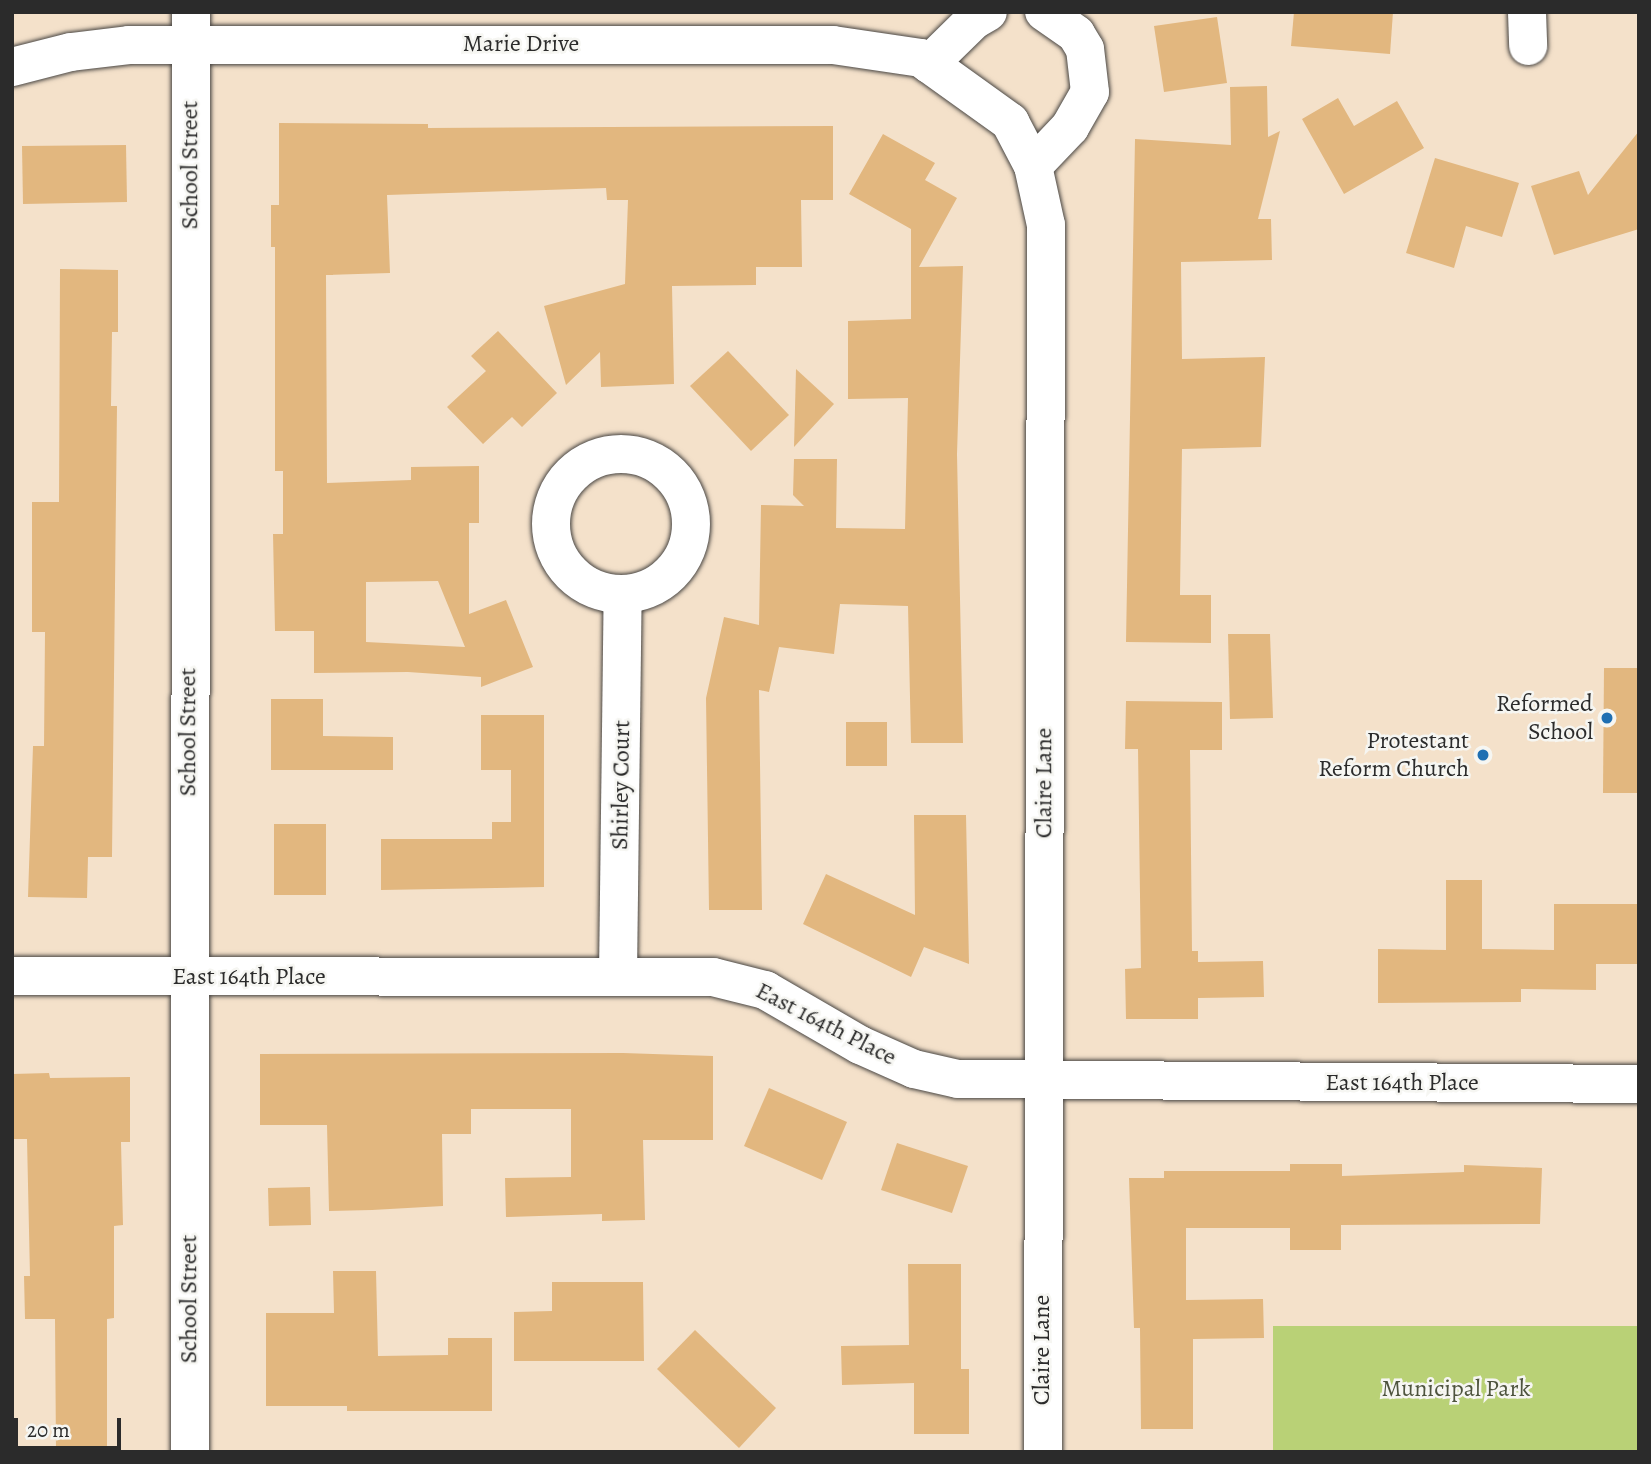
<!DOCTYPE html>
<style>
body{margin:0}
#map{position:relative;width:1651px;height:1464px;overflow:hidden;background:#f4e1ca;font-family:Alegreya,serif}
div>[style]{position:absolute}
.green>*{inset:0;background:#b9d176}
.building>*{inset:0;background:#e2b77f}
.roads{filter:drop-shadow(0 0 2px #494643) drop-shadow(0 0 2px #494643)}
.minor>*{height:38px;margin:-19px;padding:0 19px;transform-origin:19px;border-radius:19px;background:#fff}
.minor>.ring{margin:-19px;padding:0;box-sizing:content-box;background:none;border:38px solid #fff;border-radius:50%}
.dots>*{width:19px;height:19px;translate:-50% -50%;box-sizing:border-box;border:4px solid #f6f6f2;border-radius:50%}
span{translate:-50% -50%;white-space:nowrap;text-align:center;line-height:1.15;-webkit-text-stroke:5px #f6f6f2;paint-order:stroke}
.street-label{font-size:24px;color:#2b2b2b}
.poi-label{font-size:24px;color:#2b2b2b}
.right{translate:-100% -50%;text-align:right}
.park-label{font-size:24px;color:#4e543e}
.frame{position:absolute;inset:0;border:14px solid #2b2b2b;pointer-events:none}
.scale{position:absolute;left:14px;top:1418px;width:107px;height:32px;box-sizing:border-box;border:4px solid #2b2b2b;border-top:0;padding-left:9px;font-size:21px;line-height:24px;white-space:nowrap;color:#2b2b2b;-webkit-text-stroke:5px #f6f6f2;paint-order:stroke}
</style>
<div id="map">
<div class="green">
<i style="clip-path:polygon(1273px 1326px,1639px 1326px,1639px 1452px,1273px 1452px)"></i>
</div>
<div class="building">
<i style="clip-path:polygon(1294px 12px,1393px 12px,1390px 54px,1291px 46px)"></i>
<i style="clip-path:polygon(1217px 17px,1227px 83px,1164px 92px,1154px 26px)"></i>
<i style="clip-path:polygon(1267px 86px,1268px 137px,1280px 131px,1258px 219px,1271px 219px,1272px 260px,1181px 262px,1182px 359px,1265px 357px,1261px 447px,1182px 449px,1180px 595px,1211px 595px,1211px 643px,1126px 642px,1135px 139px,1231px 145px,1230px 87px)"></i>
<i style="clip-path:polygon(1338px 98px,1354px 126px,1397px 101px,1424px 148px,1344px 194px,1302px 119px)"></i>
<i style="clip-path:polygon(evenodd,279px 123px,428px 124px,428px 128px,833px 126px,833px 200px,801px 200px,802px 267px,756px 267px,756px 285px,672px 286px,674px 384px,601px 387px,600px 352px,566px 385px,544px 306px,625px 284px,628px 200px,607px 200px,606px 188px,387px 195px,390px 273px,326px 275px,327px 483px,411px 480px,411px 467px,479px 466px,479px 523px,469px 523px,469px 614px,506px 600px,533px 667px,481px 687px,481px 677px,408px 672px,314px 673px,314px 631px,275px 631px,273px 534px,283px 534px,283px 471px,275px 471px,275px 247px,271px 247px,271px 205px,279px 205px,279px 123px,438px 581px,465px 647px,366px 642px,366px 582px,438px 581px)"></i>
<i style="clip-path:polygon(1639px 131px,1639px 229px,1554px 255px,1531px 186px,1579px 171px,1588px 195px)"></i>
<i style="clip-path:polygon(883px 134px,935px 163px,925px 180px,957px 198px,919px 267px,963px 266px,957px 454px,963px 743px,911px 743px,908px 606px,840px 604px,834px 654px,779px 647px,769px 692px,759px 690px,762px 910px,709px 910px,706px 698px,724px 617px,759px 625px,761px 505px,804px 506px,793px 495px,794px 459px,837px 459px,836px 528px,905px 529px,908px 398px,848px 399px,848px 321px,911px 319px,911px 229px,849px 194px)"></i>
<i style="clip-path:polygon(126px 145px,127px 202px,23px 204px,22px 146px)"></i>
<i style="clip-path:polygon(1435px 158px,1519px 183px,1502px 237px,1466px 226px,1454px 268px,1406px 253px)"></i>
<i style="clip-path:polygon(60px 269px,118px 270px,118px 332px,112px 332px,111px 406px,117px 406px,112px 857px,88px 857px,87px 898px,28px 897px,33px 746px,44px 746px,45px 632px,32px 632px,32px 502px,59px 502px)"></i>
<i style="clip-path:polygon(498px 331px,557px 393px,522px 427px,512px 417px,483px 444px,447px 407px,486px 371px,471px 356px)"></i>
<i style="clip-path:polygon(728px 351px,789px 415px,751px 451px,690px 386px)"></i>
<i style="clip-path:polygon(796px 369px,834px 404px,794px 447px)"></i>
<i style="clip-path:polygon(1228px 634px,1270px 634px,1273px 718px,1230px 719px)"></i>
<i style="clip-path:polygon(1604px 668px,1639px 668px,1639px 793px,1603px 793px)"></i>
<i style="clip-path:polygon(271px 699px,323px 699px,323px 736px,393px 737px,393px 770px,271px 770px)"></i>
<i style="clip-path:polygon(1126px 701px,1222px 702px,1222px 750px,1190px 750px,1192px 951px,1198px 951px,1198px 962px,1263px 961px,1264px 997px,1198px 998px,1198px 1019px,1126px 1019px,1125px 969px,1141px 968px,1138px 749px,1125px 749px)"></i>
<i style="clip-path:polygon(481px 715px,544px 715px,544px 887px,381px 890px,381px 839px,492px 839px,492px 822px,511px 822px,511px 770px,481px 770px)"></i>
<i style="clip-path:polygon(846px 722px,887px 722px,887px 766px,846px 766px)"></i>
<i style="clip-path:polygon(914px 815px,966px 815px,969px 964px,924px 947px,911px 977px,803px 924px,826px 874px,915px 915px)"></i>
<i style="clip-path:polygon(274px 824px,326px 824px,326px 895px,274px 895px)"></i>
<i style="clip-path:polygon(1446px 880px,1482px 880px,1482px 949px,1554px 950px,1554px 904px,1638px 904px,1637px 964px,1596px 964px,1596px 990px,1521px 989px,1521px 1002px,1378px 1003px,1378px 949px,1446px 950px)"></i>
<i style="clip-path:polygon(623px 1053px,713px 1056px,713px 1140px,643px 1140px,645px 1220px,602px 1221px,602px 1214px,506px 1217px,505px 1178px,571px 1177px,571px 1109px,471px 1109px,471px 1134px,442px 1134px,443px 1206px,372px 1210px,329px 1211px,327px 1125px,260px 1125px,260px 1054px)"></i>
<i style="clip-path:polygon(49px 1073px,50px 1078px,130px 1077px,130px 1142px,121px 1142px,123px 1225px,114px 1226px,114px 1318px,107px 1319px,107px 1452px,56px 1452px,55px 1319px,25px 1319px,24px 1276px,30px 1276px,27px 1139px,12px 1139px,12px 1074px)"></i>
<i style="clip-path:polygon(769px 1088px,847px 1122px,822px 1180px,744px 1146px)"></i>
<i style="clip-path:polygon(897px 1143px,968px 1166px,952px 1213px,881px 1190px)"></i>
<i style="clip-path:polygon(1290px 1164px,1342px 1164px,1342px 1176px,1464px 1172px,1464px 1165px,1542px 1168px,1540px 1224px,1341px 1225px,1341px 1250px,1290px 1250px,1290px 1228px,1186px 1228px,1186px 1300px,1263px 1299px,1264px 1338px,1193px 1339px,1193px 1429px,1141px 1429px,1140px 1328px,1134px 1328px,1129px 1178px,1164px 1178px,1164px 1171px,1290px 1171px)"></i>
<i style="clip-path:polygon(310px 1187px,311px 1225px,269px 1226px,268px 1188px)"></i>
<i style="clip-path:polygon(908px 1264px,961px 1264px,961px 1369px,969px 1369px,969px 1434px,914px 1434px,914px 1383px,842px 1385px,841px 1346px,909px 1345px)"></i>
<i style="clip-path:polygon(333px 1271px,376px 1271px,378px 1356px,448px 1355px,448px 1338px,492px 1338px,492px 1411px,347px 1411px,347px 1406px,266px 1406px,266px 1313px,334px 1313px)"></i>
<i style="clip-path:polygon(552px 1282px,643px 1282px,644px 1361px,514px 1361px,514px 1312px,552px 1311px)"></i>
<i style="clip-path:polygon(695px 1330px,776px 1408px,739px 1448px,657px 1369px)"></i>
</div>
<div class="roads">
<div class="minor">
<i style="left:1527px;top:12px;width:34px;rotate:88deg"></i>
<i style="left:929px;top:64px;width:63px;rotate:-44.4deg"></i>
<i style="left:974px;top:20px;width:16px;rotate:-30deg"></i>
<i style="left:12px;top:67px;width:61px;rotate:-14.3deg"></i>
<i style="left:71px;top:52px;width:58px;rotate:-6.9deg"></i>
<i style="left:129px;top:45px;width:704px"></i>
<i style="left:833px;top:45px;width:89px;rotate:8.4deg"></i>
<i style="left:921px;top:58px;width:110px;rotate:35.7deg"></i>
<i style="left:1010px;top:122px;width:50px;rotate:62.4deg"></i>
<i style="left:1033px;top:166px;width:60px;rotate:77.6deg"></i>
<i style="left:1046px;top:225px;width:1227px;rotate:90.14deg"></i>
<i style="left:1033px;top:166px;width:54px;rotate:-46.5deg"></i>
<i style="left:1070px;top:127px;width:40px;rotate:-60.3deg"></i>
<i style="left:1090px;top:92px;width:43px;rotate:-96.6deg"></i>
<i style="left:1085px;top:49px;width:17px;rotate:-121deg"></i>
<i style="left:1076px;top:34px;width:39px;rotate:-145deg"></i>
<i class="ring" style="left:551px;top:454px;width:102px;height:102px"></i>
<i style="left:12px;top:976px;width:701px;rotate:0.08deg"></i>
<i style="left:713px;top:977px;width:54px;rotate:14deg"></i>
<i style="left:765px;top:990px;width:110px;rotate:30.1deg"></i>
<i style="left:860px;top:1045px;width:59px;rotate:24deg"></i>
<i style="left:914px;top:1069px;width:45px;rotate:12.8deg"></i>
<i style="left:958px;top:1079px;width:681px;rotate:0.42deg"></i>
<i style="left:618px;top:976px;width:382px;rotate:-89.3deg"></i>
<i style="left:190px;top:1452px;width:1440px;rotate:-89.96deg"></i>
</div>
</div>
<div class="dots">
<i style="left:1607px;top:718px;background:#1f6fb2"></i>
<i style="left:1483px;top:755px;background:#1f6fb2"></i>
</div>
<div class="street-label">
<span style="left:521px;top:44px">Marie Drive</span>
<span style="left:190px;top:165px;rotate:-90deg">School Street</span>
<span style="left:188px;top:732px;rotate:-90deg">School Street</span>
<span style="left:1044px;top:783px;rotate:-90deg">Claire Lane</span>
<span style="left:621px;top:785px;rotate:-89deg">Shirley Court</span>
<span style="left:249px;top:977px">East 164th Place</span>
<span style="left:826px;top:1024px;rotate:27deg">East 164th Place</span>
<span style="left:1402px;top:1083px">East 164th Place</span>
<span style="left:189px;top:1299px;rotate:-90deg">School Street</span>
<span style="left:1042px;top:1350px;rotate:-90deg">Claire Lane</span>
</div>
<div class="poi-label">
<span class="right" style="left:1593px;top:718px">Reformed<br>School</span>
<span class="right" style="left:1469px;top:755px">Protestant<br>Reform Church</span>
</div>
<div class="park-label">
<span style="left:1456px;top:1389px">Municipal Park</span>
</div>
<div class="frame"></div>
<div class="scale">20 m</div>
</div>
